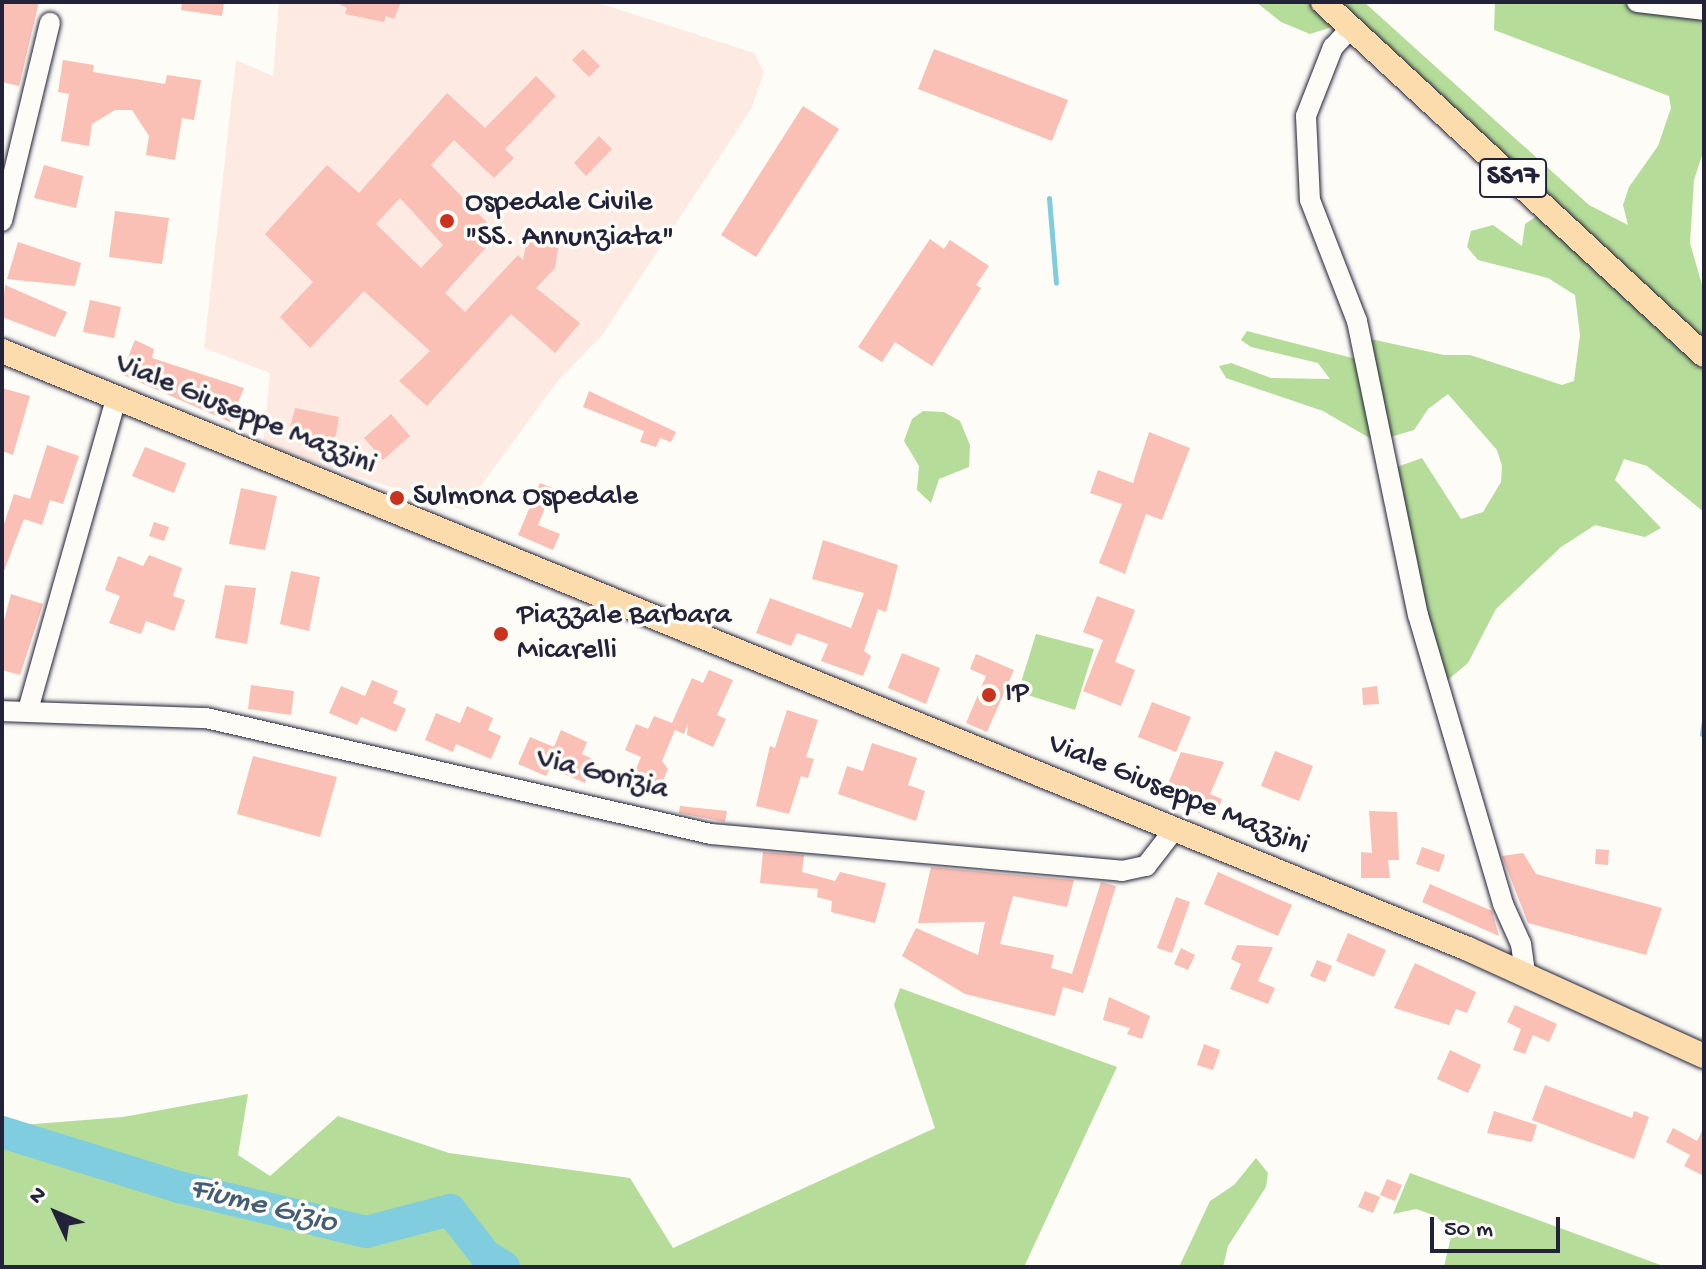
<!DOCTYPE html>
<style>
body{margin:0}
#map{position:relative;width:1706px;height:1269px;overflow:hidden;background:#fdfcf7;font-family:"Gochi Hand",sans-serif}
div>[style]{position:absolute}
.built>*{inset:0;background:#fceae3}
.green>*{inset:0;background:#b5dc98}
.stream>*{height:5px;margin:-2.5px;padding:0 2.5px;transform-origin:2.5px;border-radius:2.5px;background:#7fcdde}
.river>*{height:32px;margin:-16px;padding:0 16px;transform-origin:16px;border-radius:16px;background:#7fcdde}
.building>*{inset:0;background:#fabfb5}
.roads{filter:drop-shadow(0 0 2px #22223b) drop-shadow(0 0 2px #22223b)}
.minor>*{height:20px;margin:-10px;padding:0 10px;transform-origin:10px;border-radius:10px;background:#fdfcf7}
.major>*{height:24px;margin:-12px;padding:0 12px;transform-origin:12px;border-radius:12px;background:#fcdcac}
.dots>*{width:22px;height:22px;translate:-50% -50%;box-sizing:border-box;border:4px solid #fdfcf7;border-radius:50%}
span{translate:-50% -50%;white-space:nowrap;text-align:center;line-height:1.15;-webkit-text-stroke:7px #fdfcf7;paint-order:stroke}
.shield-label span{padding:2px 6px;background:#fdfcf7;border:2px solid;border-radius:6px;-webkit-text-stroke-width:0}
.shield-label{font-size:28px;color:#22223b;font-weight:700}
.poi-label{font-size:30px;color:#22223b}
.left{translate:0 -50%;text-align:left}
.street-label{font-size:30px;color:#22223b}
.water-label{font-size:32px;color:#435e74;font-style:italic}
.frame{position:absolute;inset:0;border:4px solid #22223b;pointer-events:none}
.north{position:absolute;left:16px;top:1173px;width:80px;height:80px;-webkit-text-stroke:6px #fdfcf7;paint-order:stroke;rotate:314deg;font-size:22px;font-weight:700;line-height:32px;text-align:center;color:#22223b}
.north::after{content:'';display:block;margin:auto;width:28px;height:36px;background:#22223b;clip-path:polygon(50% 0,100% 100%,50% 72%,0 100%)}
.scale{position:absolute;left:1430px;top:1217px;width:130px;height:36px;box-sizing:border-box;border:4px solid #22223b;border-top:0;padding-left:10px;font-size:24px;line-height:28px;white-space:nowrap;color:#22223b;-webkit-text-stroke:6px #fdfcf7;paint-order:stroke}
</style>
<div id="map">
<div class="built">
<i style="clip-path:polygon(279px 2px,596px 2px,754px 53px,764px 72px,751px 109px,603px 334px,557px 382px,463px 510px,263px 446px,270px 373px,204px 348px,236px 60px,273px 76px)"></i>
</div>
<div class="green">
<i style="clip-path:polygon(1256px 2px,1309px 2px,1335px 26px,1310px 34px,1281px 22px)"></i>
<i style="clip-path:polygon(1338px 2px,1364px 2px,1589px 205px,1628px 225px,1623px 205px,1629px 187px,1658px 146px,1671px 108px,1669px 96px,1494px 30px,1495px 2px,1615px 2px,1704px 14px,1704px 149px,1694px 180px,1690px 243px,1704px 292px,1704px 340px)"></i>
<i style="clip-path:polygon(1540px 214px,1704px 366px,1704px 512px,1647px 466px,1624px 459px,1615px 480px,1661px 528px,1645px 537px,1595px 525px,1561px 547px,1496px 609px,1468px 663px,1444px 683px,1394px 468px,1422px 458px,1461px 519px,1483px 512px,1501px 482px,1502px 466px,1497px 450px,1448px 394px,1428px 409px,1414px 430px,1387px 438px,1366px 338px,1444px 355px,1470px 355px,1562px 385px,1574px 381px,1580px 335px,1575px 295px,1548px 278px,1478px 260px,1467px 247px,1471px 231px,1493px 225px,1522px 246px,1525px 224px)"></i>
<i style="clip-path:polygon(1247px 331px,1360px 360px,1380px 444px,1323px 411px,1226px 378px,1219px 366px,1231px 363px,1271px 378px,1330px 379px,1318px 363px,1251px 347px,1241px 340px)"></i>
<i style="clip-path:polygon(923px 411px,944px 412px,960px 421px,970px 445px,969px 467px,939px 479px,931px 503px,917px 490px,919px 466px,904px 441px,912px 419px)"></i>
<i style="clip-path:polygon(1036px 634px,1094px 649px,1075px 710px,1018px 692px)"></i>
<i style="clip-path:polygon(900px 988px,1117px 1067px,1024px 1267px,2px 1267px,2px 1115px,22px 1125px,123px 1117px,248px 1094px,238px 1155px,270px 1176px,338px 1116px,449px 1153px,630px 1178px,673px 1248px,935px 1128px,894px 1005px)"></i>
<i style="clip-path:polygon(1256px 1158px,1268px 1173px,1266px 1187px,1228px 1246px,1223px 1267px,1179px 1267px,1210px 1201px,1234px 1185px)"></i>
<i style="clip-path:polygon(1410px 1173px,1440px 1184px,1666px 1267px,1444px 1267px,1452px 1232px,1436px 1216px,1416px 1209px,1393px 1214px)"></i>
</div>
<div class="stream">
<i style="left:1049px;top:198px;width:85px;rotate:85.3deg"></i>
<i style="left:1702px;top:734px;width:12px;rotate:-81deg"></i>
</div>
<div class="river">
<i style="left:2px;top:1132px;width:185px;rotate:17.3deg"></i>
<i style="left:179px;top:1187px;width:192px;rotate:13.5deg"></i>
<i style="left:366px;top:1232px;width:87px;rotate:-14.7deg"></i>
<i style="left:450px;top:1210px;width:58px;rotate:52deg"></i>
<i style="left:486px;top:1256px;width:21px;rotate:31deg"></i>
</div>
<div class="building">
<i style="clip-path:polygon(2px 2px,39px 2px,19px 86px,2px 82px)"></i>
<i style="clip-path:polygon(182px 2px,224px 2px,222px 16px,181px 10px)"></i>
<i style="clip-path:polygon(335px 2px,401px 2px,394px 19px,386px 16px,384px 22px,345px 14px,347px 8px)"></i>
<i style="clip-path:polygon(583px 49px,600px 66px,589px 77px,572px 60px)"></i>
<i style="clip-path:polygon(934px 49px,1068px 100px,1052px 141px,918px 89px)"></i>
<i style="clip-path:polygon(63px 60px,94px 65px,93px 72px,165px 84px,167px 75px,201px 80px,194px 120px,182px 118px,175px 160px,146px 155px,149px 136px,132px 110px,115px 110px,92px 124px,89px 146px,61px 141px,69px 94px,58px 92px)"></i>
<i style="clip-path:polygon(evenodd,536px 76px,556px 96px,505px 149px,514px 158px,494px 178px,454px 140px,431px 165px,498px 234px,445px 293px,465px 312px,518px 255px,523px 260px,529px 230px,560px 237px,555px 268px,536px 288px,580px 323px,555px 353px,511px 314px,427px 406px,399px 381px,430px 351px,364px 291px,310px 348px,280px 317px,313px 282px,265px 234px,327px 165px,359px 193px,447px 93px,485px 128px,536px 76px,400px 198px,443px 245px,421px 268px,376px 224px,400px 198px)"></i>
<i style="clip-path:polygon(803px 106px,839px 129px,756px 257px,721px 235px)"></i>
<i style="clip-path:polygon(599px 136px,612px 149px,586px 176px,574px 163px)"></i>
<i style="clip-path:polygon(44px 165px,83px 176px,76px 208px,34px 198px)"></i>
<i style="clip-path:polygon(115px 211px,169px 218px,162px 264px,109px 257px)"></i>
<i style="clip-path:polygon(930px 239px,944px 249px,950px 240px,989px 266px,976px 285px,981px 288px,932px 366px,895px 342px,882px 362px,858px 347px)"></i>
<i style="clip-path:polygon(18px 242px,81px 263px,75px 286px,7px 279px)"></i>
<i style="clip-path:polygon(5px 285px,67px 312px,55px 337px,2px 317px)"></i>
<i style="clip-path:polygon(90px 300px,121px 307px,114px 338px,83px 332px)"></i>
<i style="clip-path:polygon(135px 340px,154px 349px,152px 358px,244px 388px,230px 422px,121px 374px)"></i>
<i style="clip-path:polygon(2px 388px,30px 396px,13px 455px,2px 451px)"></i>
<i style="clip-path:polygon(589px 391px,676px 432px,671px 442px,660px 438px,656px 447px,640px 442px,644px 431px,583px 407px)"></i>
<i style="clip-path:polygon(295px 408px,339px 417px,336px 435px,330px 442px,290px 428px)"></i>
<i style="clip-path:polygon(391px 414px,410px 436px,383px 460px,364px 438px)"></i>
<i style="clip-path:polygon(1149px 432px,1190px 448px,1162px 520px,1146px 514px,1125px 574px,1099px 563px,1122px 504px,1090px 493px,1098px 470px,1133px 483px)"></i>
<i style="clip-path:polygon(47px 445px,79px 456px,63px 504px,50px 500px,42px 525px,24px 519px,2px 576px,2px 530px,14px 494px,30px 499px)"></i>
<i style="clip-path:polygon(145px 447px,186px 463px,174px 493px,132px 476px)"></i>
<i style="clip-path:polygon(540px 483px,553px 488px,538px 525px,560px 534px,553px 550px,518px 535px)"></i>
<i style="clip-path:polygon(241px 488px,277px 496px,265px 550px,229px 544px)"></i>
<i style="clip-path:polygon(154px 522px,169px 527px,164px 541px,149px 536px)"></i>
<i style="clip-path:polygon(823px 540px,898px 565px,886px 612px,878px 609px,864px 651px,871px 656px,863px 676px,821px 661px,828px 644px,797px 633px,791px 646px,756px 633px,770px 598px,851px 628px,864px 593px,812px 579px)"></i>
<i style="clip-path:polygon(149px 555px,182px 568px,173px 596px,185px 600px,174px 631px,146px 621px,141px 634px,109px 623px,120px 596px,105px 590px,118px 556px,143px 566px)"></i>
<i style="clip-path:polygon(291px 571px,320px 577px,309px 631px,280px 624px)"></i>
<i style="clip-path:polygon(225px 585px,256px 588px,247px 644px,215px 638px)"></i>
<i style="clip-path:polygon(11px 594px,43px 604px,20px 675px,2px 670px,2px 628px)"></i>
<i style="clip-path:polygon(1097px 596px,1135px 610px,1115px 662px,1135px 670px,1121px 706px,1083px 691px,1103px 640px,1083px 632px)"></i>
<i style="clip-path:polygon(902px 653px,940px 668px,926px 704px,888px 688px)"></i>
<i style="clip-path:polygon(976px 654px,1014px 670px,987px 732px,966px 723px,986px 676px,970px 669px)"></i>
<i style="clip-path:polygon(709px 670px,733px 680px,717px 715px,726px 719px,713px 747px,687px 735px,688px 723px,684px 734px,675px 730px,662px 761px,668px 769px,658px 793px,631px 781px,641px 757px,625px 750px,636px 724px,648px 729px,654px 716px,672px 723px,692px 678px,703px 683px)"></i>
<i style="clip-path:polygon(372px 680px,398px 691px,393px 703px,406px 709px,396px 732px,361px 717px,357px 725px,329px 713px,341px 686px,365px 696px)"></i>
<i style="clip-path:polygon(251px 685px,294px 691px,291px 715px,248px 709px)"></i>
<i style="clip-path:polygon(1377px 686px,1379px 704px,1363px 705px,1362px 688px)"></i>
<i style="clip-path:polygon(1152px 702px,1191px 717px,1176px 752px,1138px 737px)"></i>
<i style="clip-path:polygon(467px 706px,493px 718px,488px 730px,501px 736px,491px 759px,456px 744px,453px 752px,425px 740px,436px 713px,460px 723px)"></i>
<i style="clip-path:polygon(787px 710px,818px 720px,806px 757px,814px 759px,808px 778px,801px 776px,789px 814px,756px 806px,770px 746px,775px 748px)"></i>
<i style="clip-path:polygon(561px 730px,587px 742px,582px 754px,595px 760px,585px 783px,550px 768px,546px 776px,518px 764px,530px 737px,554px 747px)"></i>
<i style="clip-path:polygon(872px 743px,917px 758px,908px 785px,925px 791px,916px 821px,838px 794px,847px 766px,863px 771px)"></i>
<i style="clip-path:polygon(1275px 751px,1313px 766px,1299px 801px,1261px 786px)"></i>
<i style="clip-path:polygon(1181px 752px,1224px 762px,1210px 794px,1222px 799px,1215px 819px,1162px 799px)"></i>
<i style="clip-path:polygon(253px 756px,337px 777px,320px 837px,237px 814px)"></i>
<i style="clip-path:polygon(680px 806px,727px 811px,725px 822px,679px 813px)"></i>
<i style="clip-path:polygon(1369px 811px,1397px 812px,1399px 860px,1388px 860px,1390px 878px,1361px 878px,1361px 852px,1372px 853px)"></i>
<i style="clip-path:polygon(1422px 847px,1445px 855px,1439px 872px,1416px 864px)"></i>
<i style="clip-path:polygon(1596px 849px,1609px 850px,1608px 865px,1595px 864px)"></i>
<i style="clip-path:polygon(763px 852px,804px 855px,802px 872px,835px 881px,840px 872px,886px 883px,875px 923px,831px 912px,832px 901px,817px 897px,818px 889px,760px 883px)"></i>
<i style="clip-path:polygon(1523px 853px,1536px 874px,1662px 908px,1646px 955px,1528px 923px,1502px 856px)"></i>
<i style="clip-path:polygon(931px 867px,1074px 880px,1067px 907px,1013px 896px,1000px 944px,1054px 955px,1051px 968px,1072px 974px,1101px 882px,1116px 886px,1083px 993px,1063px 987px,1055px 1016px,965px 994px,902px 956px,916px 928px,978px 955px,985px 922px,918px 923px)"></i>
<i style="clip-path:polygon(1218px 872px,1292px 905px,1278px 936px,1204px 904px)"></i>
<i style="clip-path:polygon(1430px 884px,1492px 911px,1499px 936px,1422px 902px)"></i>
<i style="clip-path:polygon(1176px 897px,1190px 902px,1172px 953px,1157px 948px)"></i>
<i style="clip-path:polygon(1348px 933px,1386px 950px,1374px 977px,1336px 961px)"></i>
<i style="clip-path:polygon(1237px 945px,1273px 947px,1258px 981px,1275px 988px,1268px 1004px,1230px 989px,1241px 964px,1231px 959px)"></i>
<i style="clip-path:polygon(1181px 948px,1195px 955px,1188px 970px,1174px 964px)"></i>
<i style="clip-path:polygon(1317px 960px,1332px 966px,1325px 982px,1310px 976px)"></i>
<i style="clip-path:polygon(1415px 963px,1476px 992px,1467px 1013px,1456px 1009px,1449px 1025px,1394px 1008px)"></i>
<i style="clip-path:polygon(1109px 997px,1150px 1016px,1142px 1039px,1127px 1034px,1130px 1028px,1103px 1020px)"></i>
<i style="clip-path:polygon(1515px 1005px,1557px 1024px,1549px 1042px,1533px 1035px,1525px 1054px,1513px 1050px,1521px 1029px,1507px 1022px)"></i>
<i style="clip-path:polygon(1204px 1044px,1220px 1050px,1213px 1070px,1197px 1065px)"></i>
<i style="clip-path:polygon(1450px 1050px,1481px 1065px,1468px 1093px,1437px 1079px)"></i>
<i style="clip-path:polygon(1545px 1085px,1632px 1118px,1634px 1111px,1649px 1117px,1634px 1159px,1532px 1120px)"></i>
<i style="clip-path:polygon(1494px 1111px,1537px 1125px,1532px 1142px,1487px 1133px)"></i>
<i style="clip-path:polygon(1704px 1127px,1704px 1176px,1684px 1166px,1690px 1155px,1666px 1142px,1673px 1128px,1697px 1141px)"></i>
<i style="clip-path:polygon(1387px 1179px,1402px 1185px,1395px 1201px,1380px 1195px)"></i>
<i style="clip-path:polygon(1365px 1191px,1380px 1197px,1373px 1213px,1358px 1207px)"></i>
</div>
<div class="roads">
<div class="minor">
<i style="left:1637px;top:2px;width:67px;rotate:6.8deg"></i>
<i style="left:1351px;top:28px;width:26px;rotate:133deg"></i>
<i style="left:1333px;top:47px;width:74px;rotate:111.4deg"></i>
<i style="left:1306px;top:116px;width:84px;rotate:87.3deg"></i>
<i style="left:1310px;top:200px;width:130px;rotate:68.8deg"></i>
<i style="left:1357px;top:321px;width:300px;rotate:78.3deg"></i>
<i style="left:1418px;top:615px;width:301px;rotate:73.6deg"></i>
<i style="left:1503px;top:904px;width:44px;rotate:65.8deg"></i>
<i style="left:1521px;top:944px;width:29px;rotate:82deg"></i>
<i style="left:2px;top:221px;width:204px;rotate:-76.4deg"></i>
<i style="left:28px;top:710px;width:324px;rotate:-74.2deg"></i>
<i style="left:2px;top:711px;width:204px;rotate:2deg"></i>
<i style="left:206px;top:718px;width:518px;rotate:12.94deg"></i>
<i style="left:711px;top:834px;width:413px;rotate:5.1deg"></i>
<i style="left:1122px;top:871px;width:25px;rotate:-12deg"></i>
<i style="left:1146px;top:866px;width:46px;rotate:-52.1deg"></i>
</div>
<div class="major">
<i style="left:1323px;top:2px;width:519px;rotate:42.82deg"></i>
<i style="left:2px;top:351px;width:1583px;rotate:22.19deg"></i>
<i style="left:1468px;top:949px;width:259px;rotate:24.4deg"></i>
</div>
</div>
<div class="dots">
<i style="left:447px;top:221px;background:#c8321e"></i>
<i style="left:397px;top:498px;background:#c8321e"></i>
<i style="left:501px;top:634px;background:#c8321e"></i>
<i style="left:989px;top:695px;background:#c8321e"></i>
</div>
<div class="shield-label">
<span style="left:1513px;top:178px">SS17</span>
</div>
<div class="poi-label">
<span class="left" style="left:465px;top:221px">Ospedale Civile<br>"SS. Annunziata"</span>
<span class="left" style="left:413px;top:498px">Sulmona Ospedale</span>
<span class="left" style="left:517px;top:634px">Piazzale Barbara<br>Micarelli</span>
<span class="left" style="left:1005px;top:695px">IP</span>
</div>
<div class="street-label">
<span style="left:245px;top:416px;rotate:22deg">Viale Giuseppe Mazzini</span>
<span style="left:602px;top:776px;rotate:14deg">Via Gorizia</span>
<span style="left:1178px;top:796px;rotate:22deg">Viale Giuseppe Mazzini</span>
</div>
<div class="water-label">
<span style="left:263px;top:1207px;rotate:14deg">Fiume Gizio</span>
</div>
<div class="frame"></div>
<div class="north">N</div>
<div class="scale">50 m</div>
</div>
